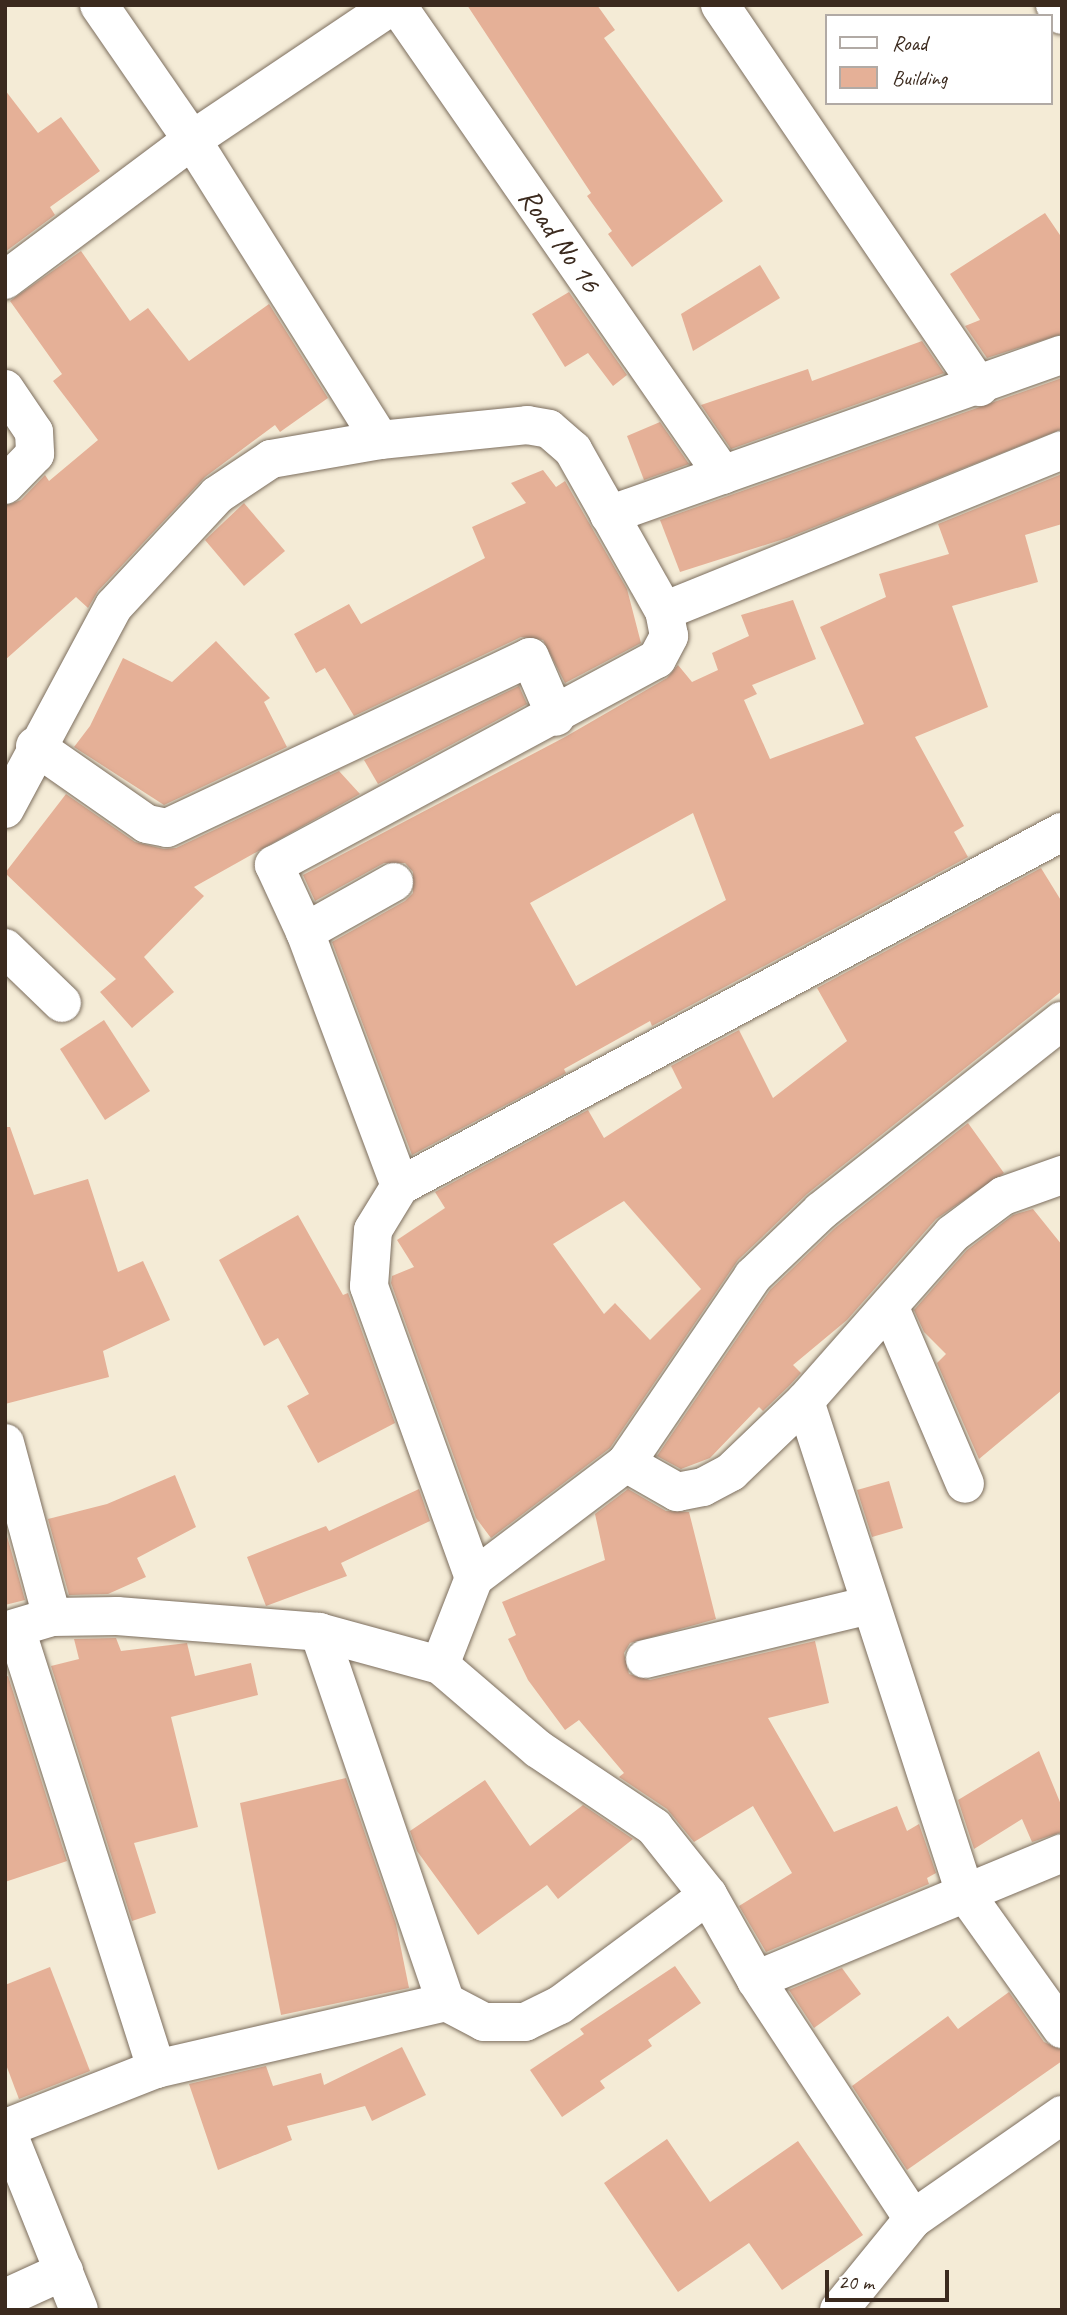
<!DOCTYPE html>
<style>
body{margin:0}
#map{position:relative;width:1067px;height:2315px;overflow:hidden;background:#f4ebd6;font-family:Caveat,sans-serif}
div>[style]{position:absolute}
.building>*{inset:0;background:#e5b097}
.roads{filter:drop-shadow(0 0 2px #7c6e5e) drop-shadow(0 0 2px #7c6e5e)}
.minor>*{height:38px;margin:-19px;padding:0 19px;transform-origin:19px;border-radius:19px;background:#fff}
span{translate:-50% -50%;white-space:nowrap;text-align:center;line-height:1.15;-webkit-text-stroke:7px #fff;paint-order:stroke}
.street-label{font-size:30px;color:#3b2a1e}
.frame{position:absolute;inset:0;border:7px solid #3b2a1e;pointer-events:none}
.legend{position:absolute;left:825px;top:14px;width:228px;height:91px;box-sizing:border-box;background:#fff;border:2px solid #b1aaa5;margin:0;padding:9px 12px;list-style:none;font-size:21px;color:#3b2a1e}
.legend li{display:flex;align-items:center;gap:14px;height:35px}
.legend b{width:35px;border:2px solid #b1aaa5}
.scale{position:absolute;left:825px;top:2270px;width:124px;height:32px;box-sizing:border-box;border:4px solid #3b2a1e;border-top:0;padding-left:9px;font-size:21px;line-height:24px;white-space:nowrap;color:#3b2a1e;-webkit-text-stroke:5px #fff;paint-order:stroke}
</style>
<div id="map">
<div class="building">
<i style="clip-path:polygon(467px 5px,597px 5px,615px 30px,604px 38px,723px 201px,632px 267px,608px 234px,612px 231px,587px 196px,591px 193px)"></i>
<i style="clip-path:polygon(5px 90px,38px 133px,61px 117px,100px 171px,50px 207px,55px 215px,5px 252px)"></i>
<i style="clip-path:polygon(1045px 213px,1062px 238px,1062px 334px,987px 358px,965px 326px,980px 320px,950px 274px)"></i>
<i style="clip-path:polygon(81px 251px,130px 321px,148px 308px,189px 361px,269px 304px,328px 398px,280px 432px,275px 425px,205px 477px,98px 591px,88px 608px,76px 597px,5px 660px,5px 506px,21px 500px,45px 475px,49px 481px,98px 440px,53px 381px,62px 374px,10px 301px)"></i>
<i style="clip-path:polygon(760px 265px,780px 298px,693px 351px,681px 314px)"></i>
<i style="clip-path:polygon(569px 292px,627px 375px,613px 386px,588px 353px,565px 367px,532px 314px)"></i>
<i style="clip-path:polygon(922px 341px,944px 373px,731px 449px,701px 405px,808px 369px,812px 381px)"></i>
<i style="clip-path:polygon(1062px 378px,1062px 429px,787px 538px,680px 572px,660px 520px)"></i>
<i style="clip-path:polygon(660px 422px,689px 464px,644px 480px,627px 436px)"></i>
<i style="clip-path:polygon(543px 470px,556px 487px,565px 481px,627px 589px,641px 643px,565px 683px,543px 640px,521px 637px,354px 716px,325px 668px,316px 673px,294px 634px,349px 604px,361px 624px,485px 558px,472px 527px,526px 503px,511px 483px)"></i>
<i style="clip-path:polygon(evenodd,1062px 474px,1062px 524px,1025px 535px,1038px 582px,952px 606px,988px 707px,915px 737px,964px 826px,954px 832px,968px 857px,652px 1026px,650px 1021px,564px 1069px,566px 1073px,412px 1155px,332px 942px,405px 901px,413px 893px,413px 872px,405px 863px,384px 863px,315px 901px,303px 875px,565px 737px,667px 678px,678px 665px,692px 682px,718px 670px,712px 653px,749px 636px,741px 615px,793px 600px,816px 659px,752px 685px,757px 694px,744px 700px,770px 759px,864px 724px,820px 627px,886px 597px,879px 574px,949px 554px,938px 524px,1062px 474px,693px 813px,726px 900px,576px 986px,530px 903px,693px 813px)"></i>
<i style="clip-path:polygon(244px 503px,285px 551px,244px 586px,205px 540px)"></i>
<i style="clip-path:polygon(216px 641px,270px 698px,264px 702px,287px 747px,164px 805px,74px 747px,90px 726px,123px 658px,172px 682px)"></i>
<i style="clip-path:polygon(519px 686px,527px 704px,378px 784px,364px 760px)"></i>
<i style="clip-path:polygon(339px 771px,360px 794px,194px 887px,204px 896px,144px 957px,174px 992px,132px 1028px,100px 992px,116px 979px,5px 873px,66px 794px,135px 842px,164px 849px,176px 848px)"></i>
<i style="clip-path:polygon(evenodd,1041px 868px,1062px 902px,1062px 991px,807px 1194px,738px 1260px,610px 1448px,491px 1538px,476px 1518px,391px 1283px,392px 1276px,414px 1267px,397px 1240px,445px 1208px,435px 1192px,588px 1110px,604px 1138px,682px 1088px,671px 1066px,739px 1030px,773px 1098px,847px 1041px,817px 988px,1041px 868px,624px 1201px,701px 1289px,650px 1340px,615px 1303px,604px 1314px,553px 1244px,624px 1201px)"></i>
<i style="clip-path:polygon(104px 1020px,150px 1091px,105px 1120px,60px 1049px)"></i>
<i style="clip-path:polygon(968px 1123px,1004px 1173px,936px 1219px,847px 1320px,793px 1365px,801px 1373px,789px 1386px,763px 1411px,759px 1407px,710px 1458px,681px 1469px,657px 1456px,770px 1290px,835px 1228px)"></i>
<i style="clip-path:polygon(5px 1127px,10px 1127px,34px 1195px,88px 1179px,118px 1272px,143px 1261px,170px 1320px,103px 1351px,109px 1377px,5px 1404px)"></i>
<i style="clip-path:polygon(1033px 1209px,1062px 1245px,1062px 1390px,979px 1459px,937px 1363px,946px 1354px,924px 1332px,914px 1310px,967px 1250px,1013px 1215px)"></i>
<i style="clip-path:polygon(298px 1215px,343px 1295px,348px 1293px,395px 1423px,318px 1463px,287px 1406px,309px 1394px,278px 1338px,264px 1346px,219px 1260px)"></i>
<i style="clip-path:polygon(175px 1475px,196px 1527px,137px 1558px,146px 1577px,108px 1594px,69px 1595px,48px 1519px,107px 1504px)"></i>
<i style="clip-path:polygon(889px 1481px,903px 1528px,872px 1537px,857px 1490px)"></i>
<i style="clip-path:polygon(419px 1489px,430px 1521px,341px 1563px,347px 1576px,266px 1606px,247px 1557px,326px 1526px,329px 1531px)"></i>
<i style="clip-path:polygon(628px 1489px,666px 1511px,689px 1512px,716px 1619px,630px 1643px,624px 1653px,629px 1674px,650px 1680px,815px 1641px,829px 1703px,768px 1718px,834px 1832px,897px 1806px,907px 1831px,919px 1824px,936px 1873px,927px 1878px,929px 1884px,766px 1952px,739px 1906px,792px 1873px,753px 1806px,694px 1842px,667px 1809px,619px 1777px,624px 1773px,579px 1720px,565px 1730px,528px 1680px,508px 1639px,516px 1635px,502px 1602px,605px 1560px,595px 1514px)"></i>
<i style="clip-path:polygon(5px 1529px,25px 1600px,5px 1605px)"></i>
<i style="clip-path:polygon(116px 1638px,121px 1651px,187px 1643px,195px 1676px,251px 1663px,258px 1695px,171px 1717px,198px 1827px,134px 1843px,156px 1913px,132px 1921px,51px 1666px,79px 1659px,74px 1639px)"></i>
<i style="clip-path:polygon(8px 1676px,67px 1861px,5px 1882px,5px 1677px)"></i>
<i style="clip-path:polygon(1039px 1751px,1062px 1807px,1062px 1832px,1032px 1842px,1022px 1819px,974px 1849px,958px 1800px)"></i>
<i style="clip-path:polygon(346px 1778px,396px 1924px,409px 1988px,281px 2015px,240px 1803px)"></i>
<i style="clip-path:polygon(485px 1780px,530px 1846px,583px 1805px,633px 1839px,558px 1899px,547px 1885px,478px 1935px,417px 1851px,410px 1831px)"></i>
<i style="clip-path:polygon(675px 1966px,701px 2003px,648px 2040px,652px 2046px,600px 2081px,605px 2088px,562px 2117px,530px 2070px,584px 2034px,580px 2029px)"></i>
<i style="clip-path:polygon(50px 1967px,90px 2071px,19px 2099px,5px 2062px,5px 1985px)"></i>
<i style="clip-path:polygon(842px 1968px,861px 1994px,814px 2028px,789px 1990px)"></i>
<i style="clip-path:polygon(1009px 1992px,1044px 2042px,1062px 2050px,1062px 2061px,907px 2170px,852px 2086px,948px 2016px,958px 2029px)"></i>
<i style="clip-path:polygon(402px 2047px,426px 2095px,372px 2121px,365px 2106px,287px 2126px,292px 2140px,218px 2170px,189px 2084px,266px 2066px,273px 2086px,321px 2073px,324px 2085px)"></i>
<i style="clip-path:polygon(667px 2139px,710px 2202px,798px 2141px,863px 2235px,782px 2290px,749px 2243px,678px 2292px,604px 2183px)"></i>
</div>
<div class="roads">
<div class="minor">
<i style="left:99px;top:5px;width:164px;rotate:55.4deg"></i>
<i style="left:192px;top:140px;width:354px;rotate:57.9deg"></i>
<i style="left:397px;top:5px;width:572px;rotate:55.25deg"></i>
<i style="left:720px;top:5px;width:462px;rotate:55.8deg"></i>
<i style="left:1055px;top:5px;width:12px;rotate:55deg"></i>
<i style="left:5px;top:280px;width:234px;rotate:-36.8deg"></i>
<i style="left:192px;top:140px;width:242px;rotate:-33.9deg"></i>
<i style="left:5px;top:389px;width:52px;rotate:56deg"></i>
<i style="left:34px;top:432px;width:22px;rotate:87deg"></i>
<i style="left:35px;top:454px;width:43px;rotate:134.1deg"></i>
<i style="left:609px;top:515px;width:480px;rotate:-19.5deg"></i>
<i style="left:35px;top:746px;width:136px;rotate:34.9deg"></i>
<i style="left:147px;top:824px;width:20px;rotate:11deg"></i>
<i style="left:167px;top:828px;width:401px;rotate:-25.2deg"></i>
<i style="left:530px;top:657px;width:65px;rotate:66.6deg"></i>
<i style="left:5px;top:809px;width:230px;rotate:-61.8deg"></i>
<i style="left:114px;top:606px;width:151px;rotate:-47.1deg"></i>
<i style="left:217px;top:495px;width:65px;rotate:-33.7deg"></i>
<i style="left:271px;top:459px;width:111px;rotate:-9.9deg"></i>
<i style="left:380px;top:440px;width:148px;rotate:-5.8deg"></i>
<i style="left:527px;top:425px;width:22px;rotate:10deg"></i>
<i style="left:549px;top:429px;width:32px;rotate:41deg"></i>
<i style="left:573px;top:450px;width:185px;rotate:60.5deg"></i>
<i style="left:305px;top:932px;width:102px;rotate:-29.3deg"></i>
<i style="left:5px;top:948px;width:79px;rotate:44deg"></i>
<i style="left:400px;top:1186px;width:751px;rotate:-28.14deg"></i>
<i style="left:890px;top:1308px;width:191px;rotate:66.9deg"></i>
<i style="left:805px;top:1401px;width:517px;rotate:71.99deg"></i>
<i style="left:965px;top:1893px;width:167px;rotate:54.5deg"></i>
<i style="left:5px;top:1443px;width:180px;rotate:74.9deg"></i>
<i style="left:626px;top:1463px;width:59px;rotate:29.6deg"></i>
<i style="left:677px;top:1492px;width:26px;rotate:-11deg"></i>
<i style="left:703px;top:1487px;width:32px;rotate:-28deg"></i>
<i style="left:731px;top:1472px;width:103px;rotate:-43.8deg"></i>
<i style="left:805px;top:1401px;width:222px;rotate:-48.6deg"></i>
<i style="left:952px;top:1234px;width:64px;rotate:-36.7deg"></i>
<i style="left:1003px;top:1196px;width:63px;rotate:-19.6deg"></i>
<i style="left:474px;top:1578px;width:191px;rotate:-37.1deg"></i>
<i style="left:626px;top:1463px;width:226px;rotate:-55.8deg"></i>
<i style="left:753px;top:1276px;width:94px;rotate:-43.7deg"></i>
<i style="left:821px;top:1211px;width:307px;rotate:-38.3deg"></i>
<i style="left:16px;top:1629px;width:462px;rotate:72.3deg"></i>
<i style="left:5px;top:1631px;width:49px;rotate:-16.6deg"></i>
<i style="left:52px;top:1617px;width:65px;rotate:-0.9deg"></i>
<i style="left:117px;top:1616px;width:203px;rotate:4.5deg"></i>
<i style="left:319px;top:1632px;width:125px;rotate:15.3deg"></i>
<i style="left:440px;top:1665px;width:129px;rotate:40.6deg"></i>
<i style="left:538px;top:1749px;width:140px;rotate:33.9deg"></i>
<i style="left:654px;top:1827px;width:87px;rotate:51.5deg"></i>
<i style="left:708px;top:1895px;width:98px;rotate:60.5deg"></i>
<i style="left:756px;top:1980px;width:286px;rotate:56.7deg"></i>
<i style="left:319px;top:1632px;width:391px;rotate:71.1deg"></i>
<i style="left:645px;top:1659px;width:231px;rotate:-13.5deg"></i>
<i style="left:440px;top:1665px;width:93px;rotate:-68.7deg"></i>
<i style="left:474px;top:1578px;width:310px;rotate:-109.8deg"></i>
<i style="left:369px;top:1286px;width:56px;rotate:-85.9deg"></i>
<i style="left:373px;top:1230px;width:52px;rotate:-58.5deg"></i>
<i style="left:400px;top:1186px;width:271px;rotate:-110.5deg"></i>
<i style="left:305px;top:932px;width:74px;rotate:-114.8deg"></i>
<i style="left:274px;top:865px;width:435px;rotate:-28.3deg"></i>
<i style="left:657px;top:659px;width:26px;rotate:-62deg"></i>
<i style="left:669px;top:636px;width:25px;rotate:-101deg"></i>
<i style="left:664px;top:611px;width:429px;rotate:-22deg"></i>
<i style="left:756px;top:1980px;width:331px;rotate:-22.5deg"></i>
<i style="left:5px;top:2126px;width:198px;rotate:68.1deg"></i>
<i style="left:6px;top:2128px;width:161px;rotate:-21.5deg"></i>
<i style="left:156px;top:2069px;width:298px;rotate:-13deg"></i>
<i style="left:446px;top:2002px;width:43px;rotate:27.8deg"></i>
<i style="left:484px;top:2022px;width:41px"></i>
<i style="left:525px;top:2022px;width:39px;rotate:-26deg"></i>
<i style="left:560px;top:2005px;width:184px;rotate:-36.6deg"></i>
<i style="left:5px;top:2298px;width:65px;rotate:-24.6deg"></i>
<i style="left:839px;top:2310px;width:117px;rotate:-50.9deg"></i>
<i style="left:913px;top:2219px;width:182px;rotate:-34.9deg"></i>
</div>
</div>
<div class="street-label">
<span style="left:560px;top:240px;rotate:55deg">Road No 16</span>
</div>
<div class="frame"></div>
<ul class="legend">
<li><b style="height:9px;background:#fff"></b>Road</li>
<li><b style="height:19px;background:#e5b097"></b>Building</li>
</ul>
<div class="scale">20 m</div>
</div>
